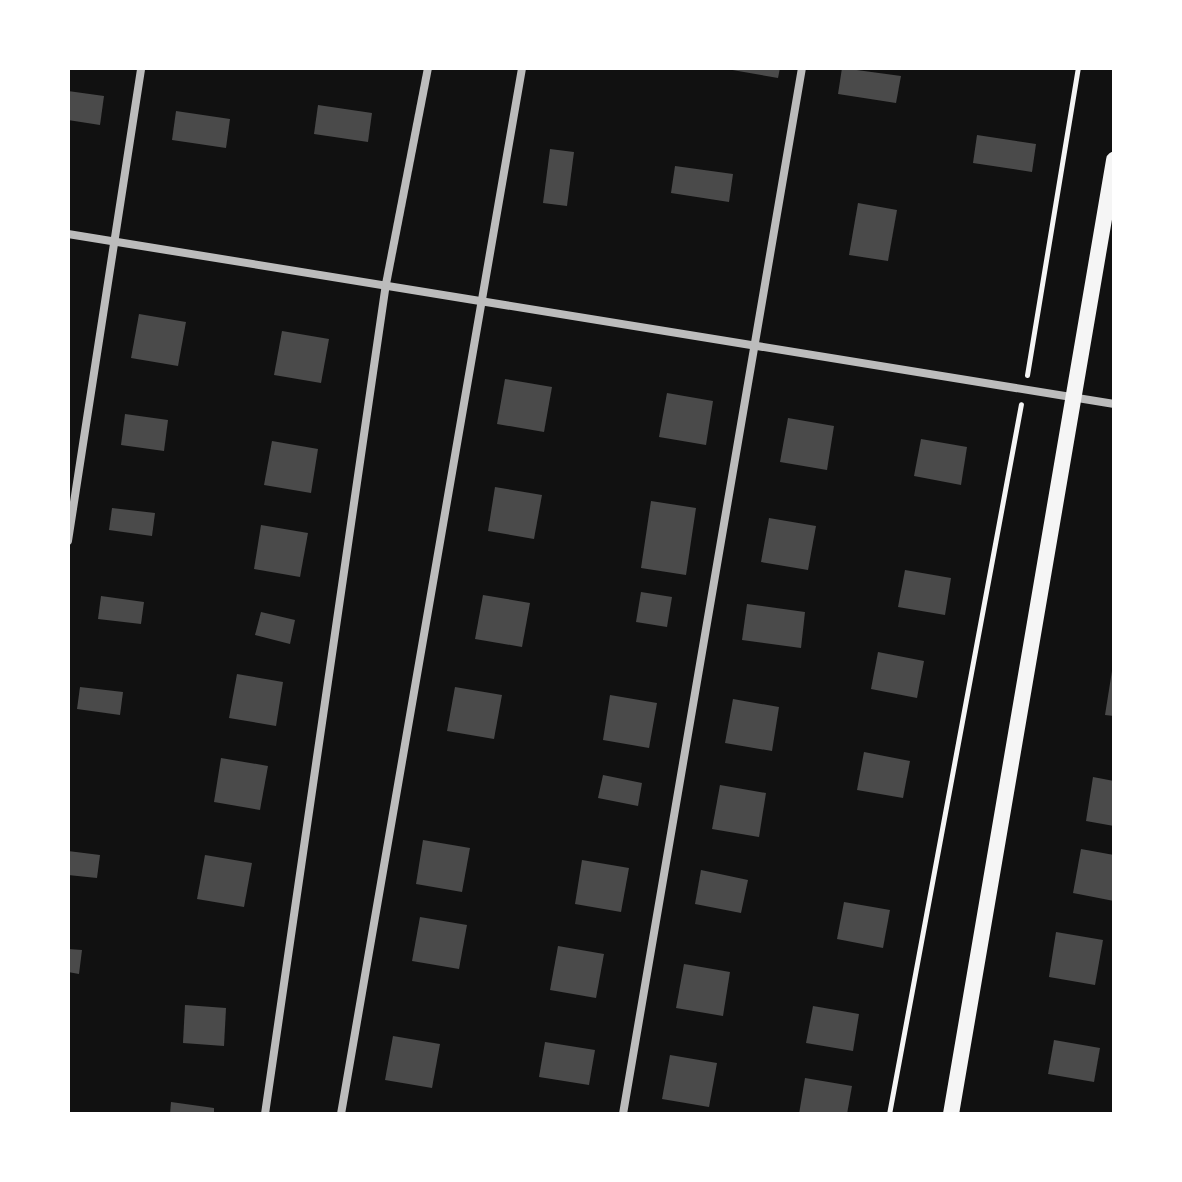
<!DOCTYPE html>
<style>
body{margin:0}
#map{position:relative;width:1182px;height:1182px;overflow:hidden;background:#111;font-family:Rubik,sans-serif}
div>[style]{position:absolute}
.building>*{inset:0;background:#4a4a4a}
.path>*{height:5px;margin:-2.5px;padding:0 2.5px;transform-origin:2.5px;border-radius:2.5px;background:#f5f5f5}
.minor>*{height:8px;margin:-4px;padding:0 4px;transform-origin:4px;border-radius:4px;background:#bcbcbc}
.secondary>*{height:16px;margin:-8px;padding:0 8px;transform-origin:8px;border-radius:8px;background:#f5f5f5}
span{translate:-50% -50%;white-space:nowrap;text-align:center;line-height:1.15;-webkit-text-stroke:7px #fff;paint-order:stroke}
.frame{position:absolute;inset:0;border:70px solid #fff;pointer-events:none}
</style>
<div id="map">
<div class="building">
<i style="clip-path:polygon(721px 68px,780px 68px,778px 78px)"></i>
<i style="clip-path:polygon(842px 68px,901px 76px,896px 103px,838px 94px)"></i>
<i style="clip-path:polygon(68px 91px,104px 96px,100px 125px,68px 120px)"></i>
<i style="clip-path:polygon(318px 105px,372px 113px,368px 142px,314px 134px)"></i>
<i style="clip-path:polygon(176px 111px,230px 119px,226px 148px,172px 140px)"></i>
<i style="clip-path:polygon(977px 135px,1036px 144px,1032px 172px,973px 163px)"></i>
<i style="clip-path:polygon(550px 149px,574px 152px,567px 206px,543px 203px)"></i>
<i style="clip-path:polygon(675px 166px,733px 174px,729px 202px,671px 193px)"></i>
<i style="clip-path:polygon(858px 203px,897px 210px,888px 261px,849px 255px)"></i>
<i style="clip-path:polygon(139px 314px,186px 322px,178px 366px,131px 358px)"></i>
<i style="clip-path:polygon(282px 331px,329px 339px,321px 383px,274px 375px)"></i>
<i style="clip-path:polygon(505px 379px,552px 387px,544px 432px,497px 424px)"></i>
<i style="clip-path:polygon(667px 393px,713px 401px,706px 445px,659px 437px)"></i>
<i style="clip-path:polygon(125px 414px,168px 420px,164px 451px,121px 445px)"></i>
<i style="clip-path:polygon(788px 418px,834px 426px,827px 470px,780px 462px)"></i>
<i style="clip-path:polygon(921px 439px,967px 447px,961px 485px,914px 476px)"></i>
<i style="clip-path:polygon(272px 441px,318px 449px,311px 493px,264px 485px)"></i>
<i style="clip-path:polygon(495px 487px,542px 495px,534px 539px,488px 531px)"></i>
<i style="clip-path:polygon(651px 501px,696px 508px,686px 575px,641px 568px)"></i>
<i style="clip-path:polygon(112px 508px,155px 513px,152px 536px,109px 530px)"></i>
<i style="clip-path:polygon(769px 518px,816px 526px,808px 570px,761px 562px)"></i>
<i style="clip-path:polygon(261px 525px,308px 533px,300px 577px,254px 569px)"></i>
<i style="clip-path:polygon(905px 570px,951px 578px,945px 615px,898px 607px)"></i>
<i style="clip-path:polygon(641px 592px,672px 597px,667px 627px,636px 622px)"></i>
<i style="clip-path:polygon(483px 595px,530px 603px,522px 647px,475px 639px)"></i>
<i style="clip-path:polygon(101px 596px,144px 602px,141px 624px,98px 619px)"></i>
<i style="clip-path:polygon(747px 604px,805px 612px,801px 648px,742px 640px)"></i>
<i style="clip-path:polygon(261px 612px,295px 620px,290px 644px,255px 635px)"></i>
<i style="clip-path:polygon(878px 652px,924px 661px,917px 698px,871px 689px)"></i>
<i style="clip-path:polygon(1112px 671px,1114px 671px,1114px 716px,1105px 715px)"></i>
<i style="clip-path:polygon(237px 674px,283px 682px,276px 726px,229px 718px)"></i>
<i style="clip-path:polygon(80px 687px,123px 692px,120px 715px,77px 709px)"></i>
<i style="clip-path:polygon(455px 687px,502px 695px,494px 739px,447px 731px)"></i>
<i style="clip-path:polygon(610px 695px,657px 703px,649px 748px,603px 740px)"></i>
<i style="clip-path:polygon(733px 699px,779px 707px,772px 751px,725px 743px)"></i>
<i style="clip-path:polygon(864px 752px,910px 761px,903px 798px,857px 790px)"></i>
<i style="clip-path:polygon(221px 758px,268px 766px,260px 810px,214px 802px)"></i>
<i style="clip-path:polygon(603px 775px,642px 783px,638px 806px,598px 798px)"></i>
<i style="clip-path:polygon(1093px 777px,1114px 781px,1114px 826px,1086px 821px)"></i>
<i style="clip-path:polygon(720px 785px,766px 793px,759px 837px,712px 829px)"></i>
<i style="clip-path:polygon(423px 840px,470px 848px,462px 892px,416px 884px)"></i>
<i style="clip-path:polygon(1081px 849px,1114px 855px,1114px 901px,1073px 893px)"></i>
<i style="clip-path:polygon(68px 851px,100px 855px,97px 878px,68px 875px)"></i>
<i style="clip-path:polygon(205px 855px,252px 863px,244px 907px,197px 899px)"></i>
<i style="clip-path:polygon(582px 860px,629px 868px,621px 912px,575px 904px)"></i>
<i style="clip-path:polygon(701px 870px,748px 880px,741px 913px,695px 904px)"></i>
<i style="clip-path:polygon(844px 902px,890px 910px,883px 948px,837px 939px)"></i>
<i style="clip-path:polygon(420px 917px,467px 925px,459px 969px,412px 961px)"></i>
<i style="clip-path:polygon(1056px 932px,1103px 940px,1095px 985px,1049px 977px)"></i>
<i style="clip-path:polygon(558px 946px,604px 954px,596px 998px,550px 990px)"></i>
<i style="clip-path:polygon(68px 949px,82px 950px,79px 974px,68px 972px)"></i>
<i style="clip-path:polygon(684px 964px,730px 972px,723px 1016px,676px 1008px)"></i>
<i style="clip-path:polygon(185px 1005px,226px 1008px,224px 1046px,183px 1043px)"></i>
<i style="clip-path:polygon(813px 1006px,859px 1014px,853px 1051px,806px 1043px)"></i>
<i style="clip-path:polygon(393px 1036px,440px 1044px,432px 1088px,385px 1080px)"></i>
<i style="clip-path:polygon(1054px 1040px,1100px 1048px,1094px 1082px,1048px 1074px)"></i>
<i style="clip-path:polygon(545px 1042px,595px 1050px,589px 1085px,539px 1077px)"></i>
<i style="clip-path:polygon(670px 1055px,717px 1063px,709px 1107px,662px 1099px)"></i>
<i style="clip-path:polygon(805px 1078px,852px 1086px,847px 1114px,799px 1114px)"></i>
<i style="clip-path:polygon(171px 1102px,214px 1108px,214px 1114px,170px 1114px)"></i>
</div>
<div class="path">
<i style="left:1027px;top:375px;width:311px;rotate:-80.6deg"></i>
<i style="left:889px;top:1114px;width:722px;rotate:-79.47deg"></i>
</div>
<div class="minor">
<i style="left:68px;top:234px;width:1060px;rotate:9.23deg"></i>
<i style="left:68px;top:541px;width:479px;rotate:-81.2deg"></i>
<i style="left:265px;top:1114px;width:839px;rotate:-81.71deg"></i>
<i style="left:386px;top:284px;width:220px;rotate:-79deg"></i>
<i style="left:341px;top:1114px;width:1062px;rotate:-80.18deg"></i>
<i style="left:623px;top:1114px;width:1061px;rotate:-80.29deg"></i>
</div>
<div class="secondary">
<i style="left:951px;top:1114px;width:968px;rotate:-80.3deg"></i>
</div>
<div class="frame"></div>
</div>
